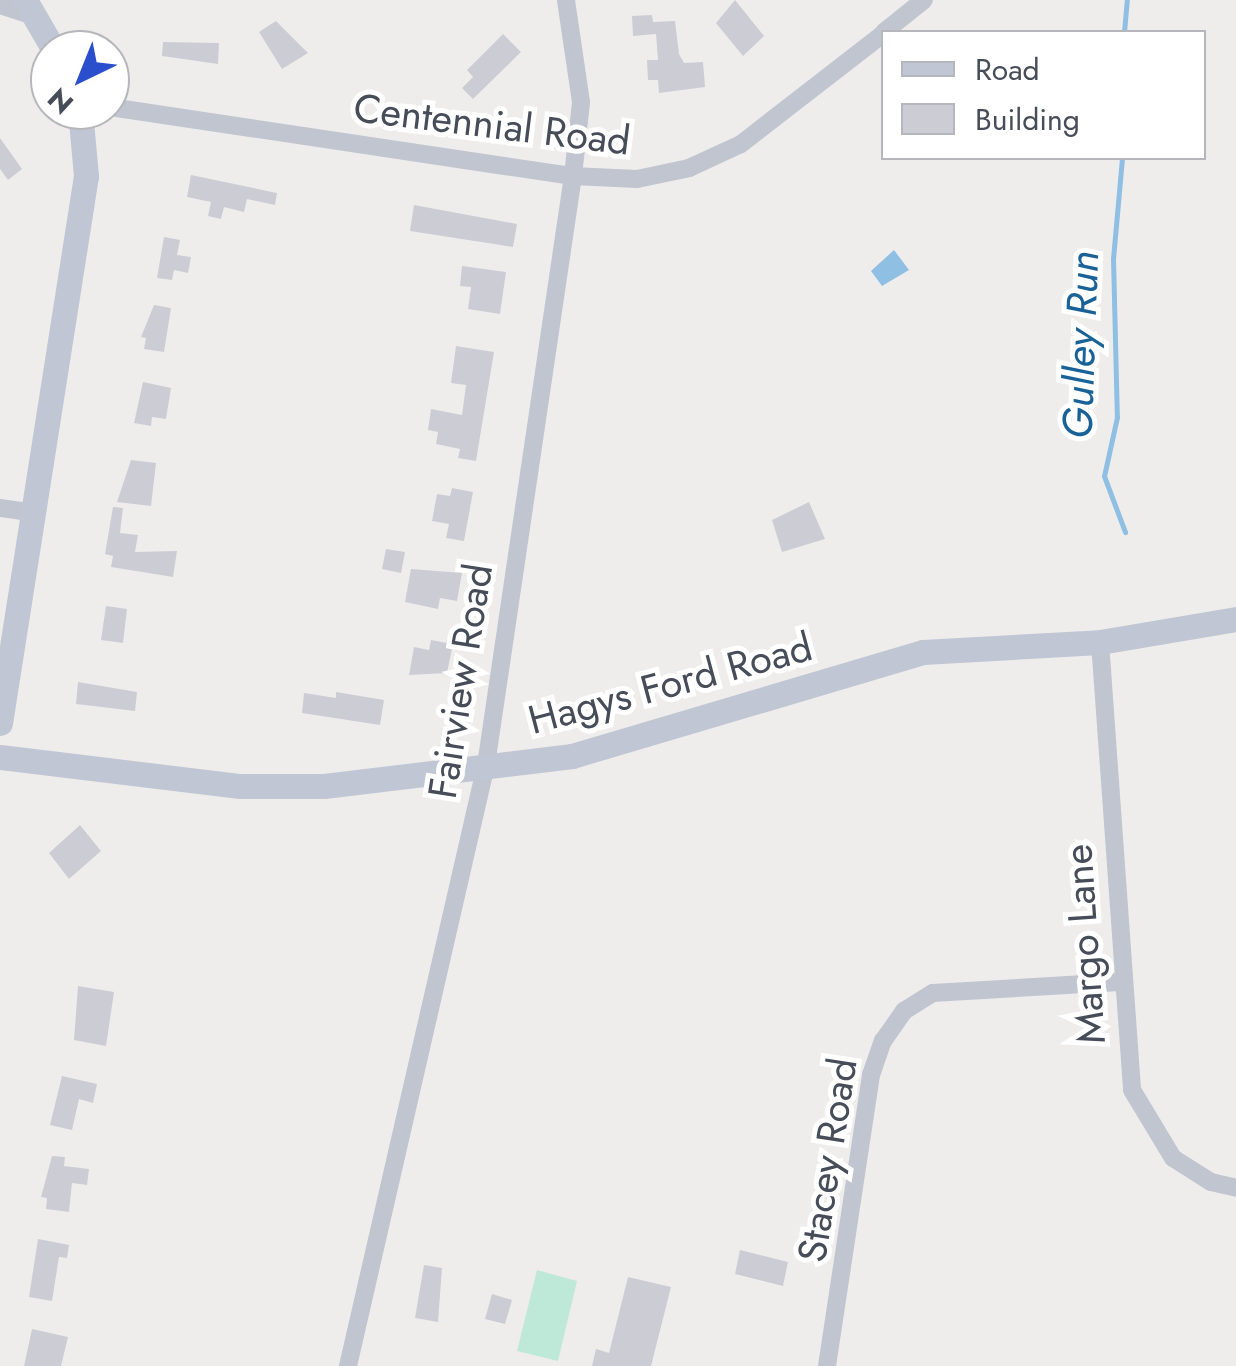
<!DOCTYPE html>
<style>
body{margin:0}
#map{position:relative;width:1236px;height:1366px;overflow:hidden;background:#efedec;font-family:Jost,sans-serif}
div>[style]{position:absolute}
.green>*{inset:0;background:#bee9d8}
.water>*{inset:0;background:#8fbfe2}
.stream>*{height:5px;margin:-2.5px;padding:0 2.5px;transform-origin:2.5px;border-radius:2.5px;background:#8fbfe2}
.building>*{inset:0;background:#cccdd4}
.street>*{height:18px;margin:-9px;padding:0 9px;transform-origin:9px;border-radius:9px;background:#c1c5d0}
.secondary>*{height:25px;margin:-12.5px;padding:0 12.5px;transform-origin:12.5px;border-radius:12.5px;background:#c0c6d4}
span{translate:-50% -50%;white-space:nowrap;text-align:center;line-height:1.15;-webkit-text-stroke:10px #fff;paint-order:stroke}
.street-label{font-size:40px;color:#464c58}
.water-label{font-size:42px;color:#196298;font-style:italic}
.legend{position:absolute;left:881px;top:30px;width:325px;height:130px;box-sizing:border-box;background:#fff;border:2px solid #b5b7bc;margin:0;padding:12px 18px;list-style:none;font-size:30px;color:#464c58}
.legend li{display:flex;align-items:center;gap:20px;height:50px}
.legend b{width:50px;border:2px solid #b5b7bc}
.north{position:absolute;left:30px;top:30px;width:100px;height:100px;box-sizing:border-box;background:#fff;border:2px solid #b5b7bc;border-radius:50%;rotate:223deg;font-size:28px;font-weight:700;line-height:40px;text-align:center;color:#464c58}
.north::after{content:'';display:block;margin:auto;width:35px;height:45px;background:#2a4ecc;clip-path:polygon(50% 0,100% 100%,50% 72%,0 100%)}
</style>
<div id="map">
<div class="green">
<i style="clip-path:polygon(537px 1270px,577px 1281px,558px 1361px,517px 1351px)"></i>
</div>
<div class="water">
<i style="clip-path:polygon(894px 250px,909px 270px,882px 286px,871px 271px)"></i>
</div>
<div class="stream">
<i style="left:1124px;top:32px;width:32px;rotate:-85deg"></i>
<i style="left:1122px;top:158px;width:100px;rotate:95.1deg"></i>
<i style="left:1113px;top:258px;width:159px;rotate:88.6deg"></i>
<i style="left:1117px;top:417px;width:60px;rotate:102.4deg"></i>
<i style="left:1104px;top:476px;width:60px;rotate:69.4deg"></i>
</div>
<div class="building">
<i style="clip-path:polygon(735px 0,764px 36px,743px 56px,716px 23px)"></i>
<i style="clip-path:polygon(652px 15px,653px 22px,675px 21px,679px 54px,684px 63px,703px 62px,705px 87px,659px 93px,658px 80px,648px 80px,647px 60px,658px 60px,656px 34px,633px 36px,632px 16px)"></i>
<i style="clip-path:polygon(276px 21px,308px 53px,282px 69px,259px 32px)"></i>
<i style="clip-path:polygon(503px 34px,521px 52px,473px 99px,462px 88px,473px 77px,467px 70px)"></i>
<i style="clip-path:polygon(163px 42px,219px 43px,218px 64px,162px 56px)"></i>
<i style="clip-path:polygon(0 138px,22px 169px,8px 180px,0 169px)"></i>
<i style="clip-path:polygon(191px 175px,277px 193px,275px 205px,247px 199px,244px 212px,224px 207px,221px 219px,208px 216px,211px 202px,187px 197px)"></i>
<i style="clip-path:polygon(414px 205px,517px 224px,513px 247px,410px 231px)"></i>
<i style="clip-path:polygon(164px 237px,180px 240px,177px 255px,191px 257px,188px 273px,174px 270px,172px 280px,157px 278px)"></i>
<i style="clip-path:polygon(462px 266px,506px 272px,500px 314px,468px 309px,471px 287px,460px 286px)"></i>
<i style="clip-path:polygon(154px 305px,171px 308px,164px 352px,144px 349px,146px 338px,141px 337px)"></i>
<i style="clip-path:polygon(456px 346px,494px 352px,476px 461px,458px 458px,460px 449px,436px 444px,438px 432px,428px 430px,431px 409px,462px 415px,466px 385px,451px 383px)"></i>
<i style="clip-path:polygon(143px 382px,171px 388px,166px 419px,152px 417px,151px 426px,134px 423px)"></i>
<i style="clip-path:polygon(131px 460px,156px 463px,151px 506px,117px 502px)"></i>
<i style="clip-path:polygon(452px 488px,473px 492px,464px 541px,446px 538px,449px 524px,432px 521px,437px 494px,450px 496px)"></i>
<i style="clip-path:polygon(809px 502px,825px 539px,782px 552px,772px 520px)"></i>
<i style="clip-path:polygon(113px 507px,123px 508px,120px 533px,138px 535px,135px 552px,177px 551px,173px 577px,111px 567px,113px 556px,105px 554px)"></i>
<i style="clip-path:polygon(386px 549px,405px 552px,401px 573px,382px 569px)"></i>
<i style="clip-path:polygon(411px 569px,462px 573px,457px 601px,440px 598px,438px 609px,405px 602px)"></i>
<i style="clip-path:polygon(106px 606px,127px 609px,123px 643px,101px 640px)"></i>
<i style="clip-path:polygon(431px 640px,453px 644px,447px 673px,409px 675px,414px 647px,429px 650px)"></i>
<i style="clip-path:polygon(78px 682px,137px 692px,135px 711px,76px 704px)"></i>
<i style="clip-path:polygon(336px 692px,384px 700px,380px 725px,302px 713px,304px 693px,336px 698px)"></i>
<i style="clip-path:polygon(80px 825px,101px 851px,69px 879px,49px 853px)"></i>
<i style="clip-path:polygon(78px 986px,114px 992px,106px 1046px,74px 1040px)"></i>
<i style="clip-path:polygon(62px 1076px,97px 1084px,93px 1103px,79px 1099px,72px 1130px,50px 1125px)"></i>
<i style="clip-path:polygon(52px 1156px,65px 1157px,64px 1166px,89px 1169px,87px 1185px,72px 1183px,69px 1212px,46px 1209px,47px 1198px,41px 1197px)"></i>
<i style="clip-path:polygon(38px 1239px,69px 1245px,67px 1258px,59px 1257px,52px 1301px,29px 1297px)"></i>
<i style="clip-path:polygon(740px 1250px,788px 1262px,783px 1286px,735px 1274px)"></i>
<i style="clip-path:polygon(424px 1265px,442px 1268px,438px 1322px,415px 1318px)"></i>
<i style="clip-path:polygon(628px 1277px,671px 1287px,651px 1366px,592px 1366px,596px 1349px,609px 1353px)"></i>
<i style="clip-path:polygon(492px 1294px,512px 1300px,505px 1324px,485px 1319px)"></i>
<i style="clip-path:polygon(32px 1329px,68px 1337px,61px 1366px,24px 1366px)"></i>
</div>
<div class="street">
<i style="left:0;top:5px;width:36px;rotate:18deg"></i>
<i style="left:884px;top:32px;width:51px;rotate:-38.7deg"></i>
<i style="left:110px;top:107px;width:468px;rotate:8.5deg"></i>
<i style="left:573px;top:176px;width:64px;rotate:2.7deg"></i>
<i style="left:637px;top:179px;width:53px;rotate:-11.9deg"></i>
<i style="left:689px;top:168px;width:57px;rotate:-24.8deg"></i>
<i style="left:741px;top:144px;width:181px;rotate:-37.8deg"></i>
<i style="left:0;top:508px;width:35px;rotate:8deg"></i>
<i style="left:1100px;top:642px;width:449px;rotate:85.9deg"></i>
<i style="left:1132px;top:1090px;width:79px;rotate:58.9deg"></i>
<i style="left:1173px;top:1158px;width:45px;rotate:32.3deg"></i>
<i style="left:1211px;top:1182px;width:26px;rotate:13deg"></i>
<i style="left:348px;top:1366px;width:617px;rotate:-77.07deg"></i>
<i style="left:486px;top:765px;width:595px;rotate:-81.6deg"></i>
<i style="left:573px;top:176px;width:74px;rotate:-83.8deg"></i>
<i style="left:581px;top:102px;width:103px;rotate:-98.4deg"></i>
<i style="left:827px;top:1366px;width:294px;rotate:-81.4deg"></i>
<i style="left:871px;top:1075px;width:36px;rotate:-71deg"></i>
<i style="left:883px;top:1041px;width:37px;rotate:-55deg"></i>
<i style="left:904px;top:1011px;width:34px;rotate:-32deg"></i>
<i style="left:933px;top:993px;width:186px;rotate:-3.4deg"></i>
</div>
<div class="secondary">
<i style="left:25px;top:0;width:58px;rotate:59.9deg"></i>
<i style="left:0;top:723px;width:554px;rotate:-81.07deg"></i>
<i style="left:86px;top:176px;width:66px;rotate:-95.2deg"></i>
<i style="left:0;top:757px;width:242px;rotate:6.9deg"></i>
<i style="left:240px;top:786px;width:84px"></i>
<i style="left:324px;top:786px;width:250px;rotate:-6.9deg"></i>
<i style="left:572px;top:756px;width:366px;rotate:-16.5deg"></i>
<i style="left:923px;top:652px;width:177px;rotate:-3.2deg"></i>
<i style="left:1100px;top:642px;width:138px;rotate:-9.6deg"></i>
</div>
<div class="street-label">
<span style="left:492px;top:124px;rotate:7deg">Centennial Road</span>
<span style="left:460px;top:681px;rotate:-81deg">Fairview Road</span>
<span style="left:670px;top:683px;rotate:-15deg">Hagys Ford Road</span>
<span style="left:1084px;top:944px;rotate:-94deg">Margo Lane</span>
<span style="left:827px;top:1160px;rotate:-81deg">Stacey Road</span>
</div>
<div class="water-label">
<span style="left:1081px;top:345px;rotate:-88deg">Gulley Run</span>
</div>
<ul class="legend">
<li><b style="height:12px;background:#c0c6d4"></b>Road</li>
<li><b style="height:28px;background:#cccdd4"></b>Building</li>
</ul>
<div class="north">N</div>
</div>
